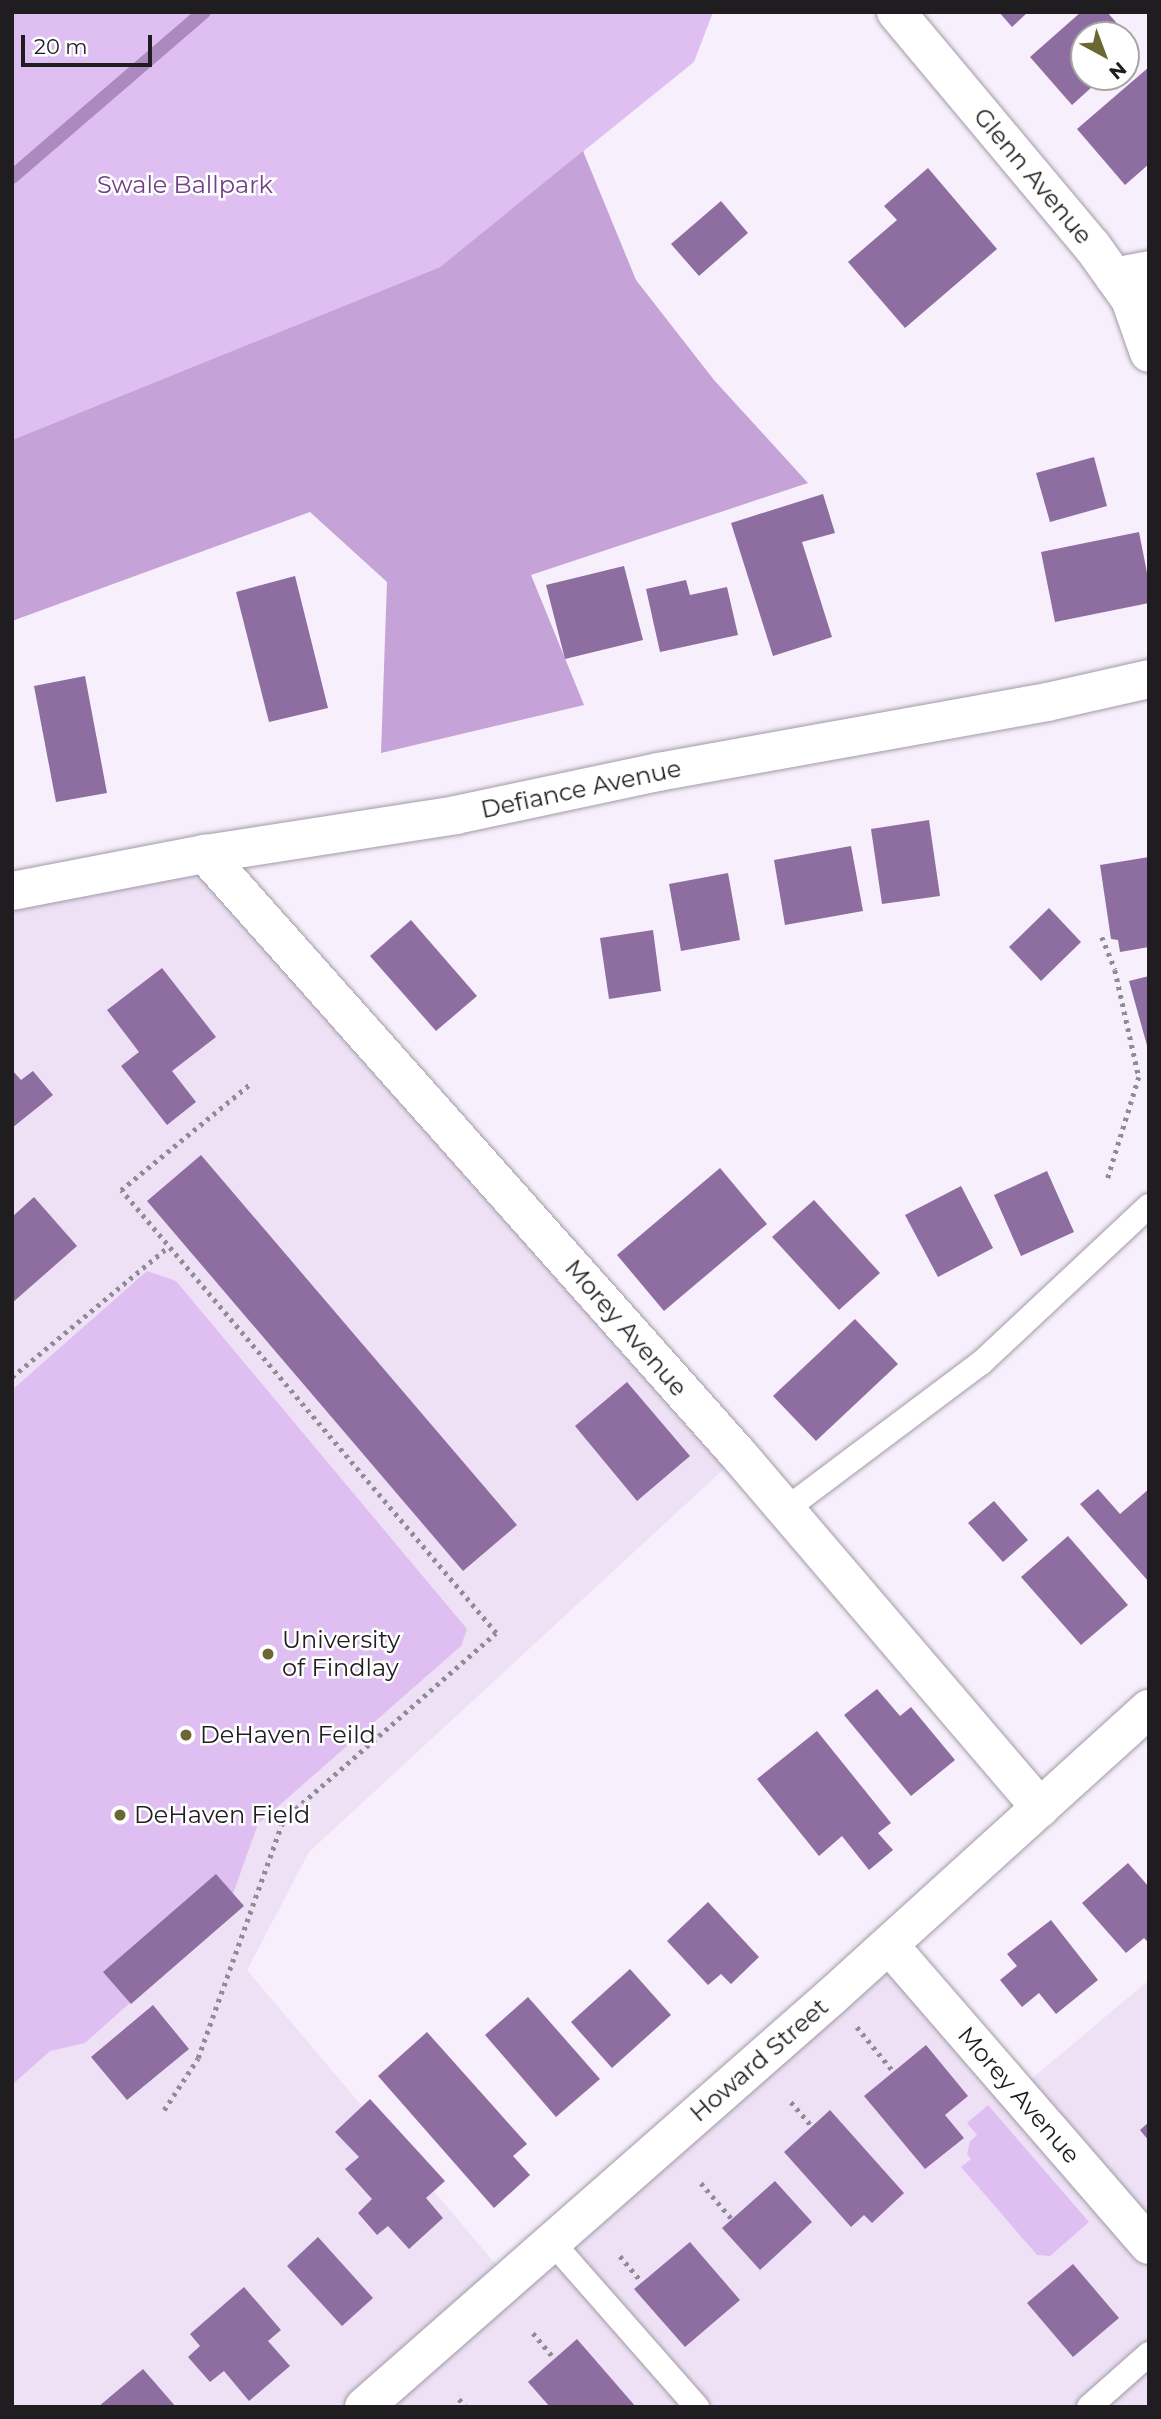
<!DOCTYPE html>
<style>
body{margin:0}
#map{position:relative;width:1161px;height:2419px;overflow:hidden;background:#f7effc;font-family:Montserrat,sans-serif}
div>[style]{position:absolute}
.built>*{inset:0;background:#eee1f5}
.green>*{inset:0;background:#dfbff2}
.forest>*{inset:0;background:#c5a2d8}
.stream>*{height:14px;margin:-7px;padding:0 7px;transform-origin:7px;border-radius:7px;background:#ac8abf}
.building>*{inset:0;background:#8e6da0}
.path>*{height:4.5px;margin-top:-2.25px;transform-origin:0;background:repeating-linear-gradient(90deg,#918c94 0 3.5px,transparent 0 8.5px)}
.roads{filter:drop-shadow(0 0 2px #a29ba7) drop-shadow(0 0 2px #a29ba7)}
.service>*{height:24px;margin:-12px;padding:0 12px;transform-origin:12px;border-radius:12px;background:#fff}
.minor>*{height:38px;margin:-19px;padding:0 19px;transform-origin:19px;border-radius:19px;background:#fff}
.tertiary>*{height:38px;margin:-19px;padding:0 19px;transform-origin:19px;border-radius:19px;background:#fff}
.dots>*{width:19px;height:19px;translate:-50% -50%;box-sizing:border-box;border:4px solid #fff;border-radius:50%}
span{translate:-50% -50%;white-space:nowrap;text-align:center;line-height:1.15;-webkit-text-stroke:5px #fff;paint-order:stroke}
.street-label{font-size:24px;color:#201d21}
.park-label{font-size:24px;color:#6d4183}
.poi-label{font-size:24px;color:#201d21}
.left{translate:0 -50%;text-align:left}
.frame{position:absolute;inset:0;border:14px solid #201d21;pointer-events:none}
.north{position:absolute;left:1070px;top:21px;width:70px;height:70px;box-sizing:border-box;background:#fff;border:2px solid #a6a5a6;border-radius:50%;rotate:139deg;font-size:19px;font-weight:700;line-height:28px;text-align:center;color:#201d21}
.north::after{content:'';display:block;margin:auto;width:24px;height:32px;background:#6b6632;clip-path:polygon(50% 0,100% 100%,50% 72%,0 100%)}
.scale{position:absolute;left:21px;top:35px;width:131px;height:32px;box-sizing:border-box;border:4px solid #201d21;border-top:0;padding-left:9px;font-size:21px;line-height:24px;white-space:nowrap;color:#201d21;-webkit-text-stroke:5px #fff;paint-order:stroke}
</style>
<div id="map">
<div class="built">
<i style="clip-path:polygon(205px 854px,739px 1455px,309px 1852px,247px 1970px,509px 2280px,889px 1945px,1016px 2092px,1149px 1980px,1149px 2407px,12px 2407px,12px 891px)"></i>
</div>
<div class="green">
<i style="clip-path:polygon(12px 12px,713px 12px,694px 62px,440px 267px,12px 440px)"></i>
<i style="clip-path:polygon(147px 1271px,176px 1281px,467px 1629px,461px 1646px,258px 1824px,224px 1919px,85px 2043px,50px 2051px,12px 2085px,12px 1390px)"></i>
<i style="clip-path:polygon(988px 2105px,1089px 2222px,1050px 2256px,1037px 2255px,961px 2167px,971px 2159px,967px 2154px,970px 2141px,977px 2135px,967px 2123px)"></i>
</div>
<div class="forest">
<i style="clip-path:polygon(583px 151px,636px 280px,714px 380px,808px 483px,531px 575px,584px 705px,381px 753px,387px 582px,310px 512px,12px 621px,12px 440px,440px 267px)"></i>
</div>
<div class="stream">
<i style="left:12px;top:177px;width:253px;rotate:-40.7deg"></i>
</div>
<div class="building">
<i style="clip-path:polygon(999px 12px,1028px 12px,1012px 27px)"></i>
<i style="clip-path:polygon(1081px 12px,1107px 12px,1138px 47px,1126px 57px,1126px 35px,1084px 35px,1084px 77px,1103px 77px,1072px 105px,1030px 57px)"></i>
<i style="clip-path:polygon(1149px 67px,1149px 164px,1125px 185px,1077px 129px)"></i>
<i style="clip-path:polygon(928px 168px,997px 249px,905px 328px,848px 262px,897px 220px,884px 206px)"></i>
<i style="clip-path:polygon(721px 201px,748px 233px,699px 276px,671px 244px)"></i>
<i style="clip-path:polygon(1094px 457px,1107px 506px,1050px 522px,1036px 473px)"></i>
<i style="clip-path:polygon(823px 494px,835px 533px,802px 542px,832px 637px,773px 656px,731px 523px)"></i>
<i style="clip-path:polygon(1139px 532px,1149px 583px,1149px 603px,1055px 622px,1041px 552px)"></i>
<i style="clip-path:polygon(624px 566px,643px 640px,565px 659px,546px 585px)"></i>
<i style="clip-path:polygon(295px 576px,328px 708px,269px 722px,236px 592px)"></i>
<i style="clip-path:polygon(686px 580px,690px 595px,727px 587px,738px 635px,660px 652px,646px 589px)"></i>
<i style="clip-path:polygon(85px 676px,107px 793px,56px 802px,34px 686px)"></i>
<i style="clip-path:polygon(929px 820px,940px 896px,882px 904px,871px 829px)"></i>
<i style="clip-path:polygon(851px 846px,863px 911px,785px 925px,774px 860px)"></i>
<i style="clip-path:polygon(1149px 857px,1149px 947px,1120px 952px,1118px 940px,1111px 939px,1100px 865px)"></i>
<i style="clip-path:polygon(728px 873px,740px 940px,681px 951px,669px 884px)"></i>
<i style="clip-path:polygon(1049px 908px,1081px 942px,1041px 981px,1009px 947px)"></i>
<i style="clip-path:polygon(411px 920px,477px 996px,436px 1031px,370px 956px)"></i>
<i style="clip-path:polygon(653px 930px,661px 991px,609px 999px,600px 938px)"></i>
<i style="clip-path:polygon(162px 968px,216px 1037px,172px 1071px,196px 1102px,167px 1125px,121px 1066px,139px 1052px,107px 1010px)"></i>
<i style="clip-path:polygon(1149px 976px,1149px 1049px,1148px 1049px,1129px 981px)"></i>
<i style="clip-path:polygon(12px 1070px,21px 1080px,33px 1071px,53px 1095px,12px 1128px)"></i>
<i style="clip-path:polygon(201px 1155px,517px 1525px,463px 1571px,147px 1201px)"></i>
<i style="clip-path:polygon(720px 1168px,767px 1224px,664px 1311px,617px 1255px)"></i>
<i style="clip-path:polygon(1047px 1171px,1074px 1232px,1021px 1256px,994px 1195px)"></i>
<i style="clip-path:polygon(961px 1186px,993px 1248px,938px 1277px,905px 1215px)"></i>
<i style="clip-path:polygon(34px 1197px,77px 1246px,12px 1303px,12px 1217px)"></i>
<i style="clip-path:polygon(814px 1200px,880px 1273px,839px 1310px,772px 1237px)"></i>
<i style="clip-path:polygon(855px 1319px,898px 1364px,816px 1441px,773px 1396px)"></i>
<i style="clip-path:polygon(627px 1382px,690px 1456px,637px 1501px,575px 1426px)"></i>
<i style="clip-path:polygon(1098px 1489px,1120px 1514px,1149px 1489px,1149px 1582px,1080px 1504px)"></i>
<i style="clip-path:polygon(994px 1501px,1028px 1540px,1003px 1562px,968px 1523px)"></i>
<i style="clip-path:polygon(1068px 1536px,1128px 1605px,1081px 1645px,1021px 1577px)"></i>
<i style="clip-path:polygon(877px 1689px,900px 1716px,911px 1707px,955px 1760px,911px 1796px,844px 1715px)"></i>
<i style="clip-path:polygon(817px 1731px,891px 1823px,878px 1833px,893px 1850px,869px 1870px,842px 1836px,819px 1856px,757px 1779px)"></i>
<i style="clip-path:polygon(1128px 1863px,1149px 1887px,1149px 1943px,1144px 1938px,1126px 1953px,1082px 1903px)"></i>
<i style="clip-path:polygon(216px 1874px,244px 1906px,131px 2004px,103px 1972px)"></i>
<i style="clip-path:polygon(708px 1902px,759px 1957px,731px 1984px,721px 1974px,708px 1985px,667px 1941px)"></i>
<i style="clip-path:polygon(1051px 1920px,1098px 1980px,1056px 2014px,1039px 1993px,1022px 2007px,1000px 1980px,1017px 1966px,1007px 1954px)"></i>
<i style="clip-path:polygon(630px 1969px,671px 2015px,612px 2068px,571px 2022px)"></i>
<i style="clip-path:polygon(528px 1997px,600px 2079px,556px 2117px,485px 2035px)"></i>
<i style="clip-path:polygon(153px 2005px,189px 2049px,127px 2100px,91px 2057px)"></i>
<i style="clip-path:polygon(427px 2032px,527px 2144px,513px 2156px,530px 2175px,494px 2208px,378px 2076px)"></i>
<i style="clip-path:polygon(926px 2045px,968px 2096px,945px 2115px,964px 2138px,925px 2169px,864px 2096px)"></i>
<i style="clip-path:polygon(370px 2099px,445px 2181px,426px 2198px,443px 2218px,409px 2249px,388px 2226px,377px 2235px,358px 2213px,372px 2199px,345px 2169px,359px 2157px,335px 2132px)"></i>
<i style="clip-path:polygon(830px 2110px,904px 2193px,872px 2223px,864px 2215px,851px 2227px,784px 2152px)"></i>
<i style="clip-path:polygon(1149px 2122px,1149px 2141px,1140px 2130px)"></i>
<i style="clip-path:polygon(775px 2181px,812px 2222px,760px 2270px,722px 2228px)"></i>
<i style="clip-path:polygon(318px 2237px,373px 2298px,342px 2326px,287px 2266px)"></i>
<i style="clip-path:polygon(690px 2242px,740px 2300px,685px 2347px,634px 2289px)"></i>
<i style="clip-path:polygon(1073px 2264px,1119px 2318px,1073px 2357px,1027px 2303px)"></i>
<i style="clip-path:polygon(244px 2287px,281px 2330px,268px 2341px,290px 2366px,249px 2401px,224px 2371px,210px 2382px,188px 2357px,200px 2346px,190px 2334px)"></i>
<i style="clip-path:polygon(577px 2339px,636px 2407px,550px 2407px,528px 2382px)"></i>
<i style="clip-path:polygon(143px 2369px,176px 2407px,98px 2407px)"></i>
</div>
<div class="path">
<i style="left:1102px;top:937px;width:35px;rotate:68deg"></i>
<i style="left:1115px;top:970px;width:110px;rotate:77.4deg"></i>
<i style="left:1139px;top:1077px;width:109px;rotate:107.1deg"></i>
<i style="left:12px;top:1377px;width:203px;rotate:-39.8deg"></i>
<i style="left:857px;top:2027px;width:57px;rotate:50.7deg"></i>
<i style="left:791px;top:2102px;width:32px;rotate:49deg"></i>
<i style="left:164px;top:2110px;width:62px;rotate:-56.8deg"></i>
<i style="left:198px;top:2058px;width:253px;rotate:-70.3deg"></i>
<i style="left:283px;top:1820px;width:283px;rotate:-41.3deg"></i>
<i style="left:496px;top:1633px;width:580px;rotate:-130.25deg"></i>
<i style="left:121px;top:1190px;width:167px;rotate:-39.4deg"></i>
<i style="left:701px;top:2183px;width:48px;rotate:49.3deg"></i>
<i style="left:620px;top:2256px;width:34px;rotate:50deg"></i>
<i style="left:533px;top:2333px;width:34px;rotate:50deg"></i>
<i style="left:459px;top:2399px;width:11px;rotate:49deg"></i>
</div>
<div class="roads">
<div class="service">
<i style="left:785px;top:1510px;width:245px;rotate:-36.9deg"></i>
<i style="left:981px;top:1363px;width:230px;rotate:-43.1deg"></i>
<i style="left:552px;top:2242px;width:220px;rotate:48.7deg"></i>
<i style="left:1089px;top:2407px;width:80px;rotate:-41.5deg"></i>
</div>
<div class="minor">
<i style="left:896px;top:12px;width:305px;rotate:50.1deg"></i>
<i style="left:1092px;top:246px;width:65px;rotate:54.4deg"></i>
<i style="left:1130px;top:299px;width:57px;rotate:70.6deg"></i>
<i style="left:1114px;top:277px;width:36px;rotate:-11deg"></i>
<i style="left:205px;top:854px;width:804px;rotate:48.38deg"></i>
<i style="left:739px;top:1455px;width:464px;rotate:49.5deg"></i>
</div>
<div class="tertiary">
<i style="left:12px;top:891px;width:197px;rotate:-10.9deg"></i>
<i style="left:205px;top:854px;width:254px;rotate:-8.8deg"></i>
<i style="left:456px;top:815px;width:207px;rotate:-12deg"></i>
<i style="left:658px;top:772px;width:395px;rotate:-10.2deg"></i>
<i style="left:1047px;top:702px;width:105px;rotate:-12.7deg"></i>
<i style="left:889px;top:1945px;width:397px;rotate:49.1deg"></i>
<i style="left:364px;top:2407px;width:621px;rotate:-41.28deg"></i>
<i style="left:831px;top:1997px;width:429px;rotate:-42.2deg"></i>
</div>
</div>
<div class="dots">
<i style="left:268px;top:1654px;background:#6b6632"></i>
<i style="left:186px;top:1735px;background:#6b6632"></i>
<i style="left:120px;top:1815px;background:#6b6632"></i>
</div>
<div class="street-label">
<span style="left:1033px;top:176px;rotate:50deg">Glenn Avenue</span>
<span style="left:581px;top:789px;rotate:-12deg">Defiance Avenue</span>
<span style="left:626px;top:1328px;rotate:49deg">Morey Avenue</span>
<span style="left:759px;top:2060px;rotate:-41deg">Howard Street</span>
<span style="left:1019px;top:2095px;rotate:49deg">Morey Avenue</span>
</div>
<div class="park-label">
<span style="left:185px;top:185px">Swale Ballpark</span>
</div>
<div class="poi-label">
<span class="left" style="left:282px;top:1654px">University<br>of Findlay</span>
<span class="left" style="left:200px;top:1735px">DeHaven Feild</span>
<span class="left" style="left:134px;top:1815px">DeHaven Field</span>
</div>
<div class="frame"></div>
<div class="north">N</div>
<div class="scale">20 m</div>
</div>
